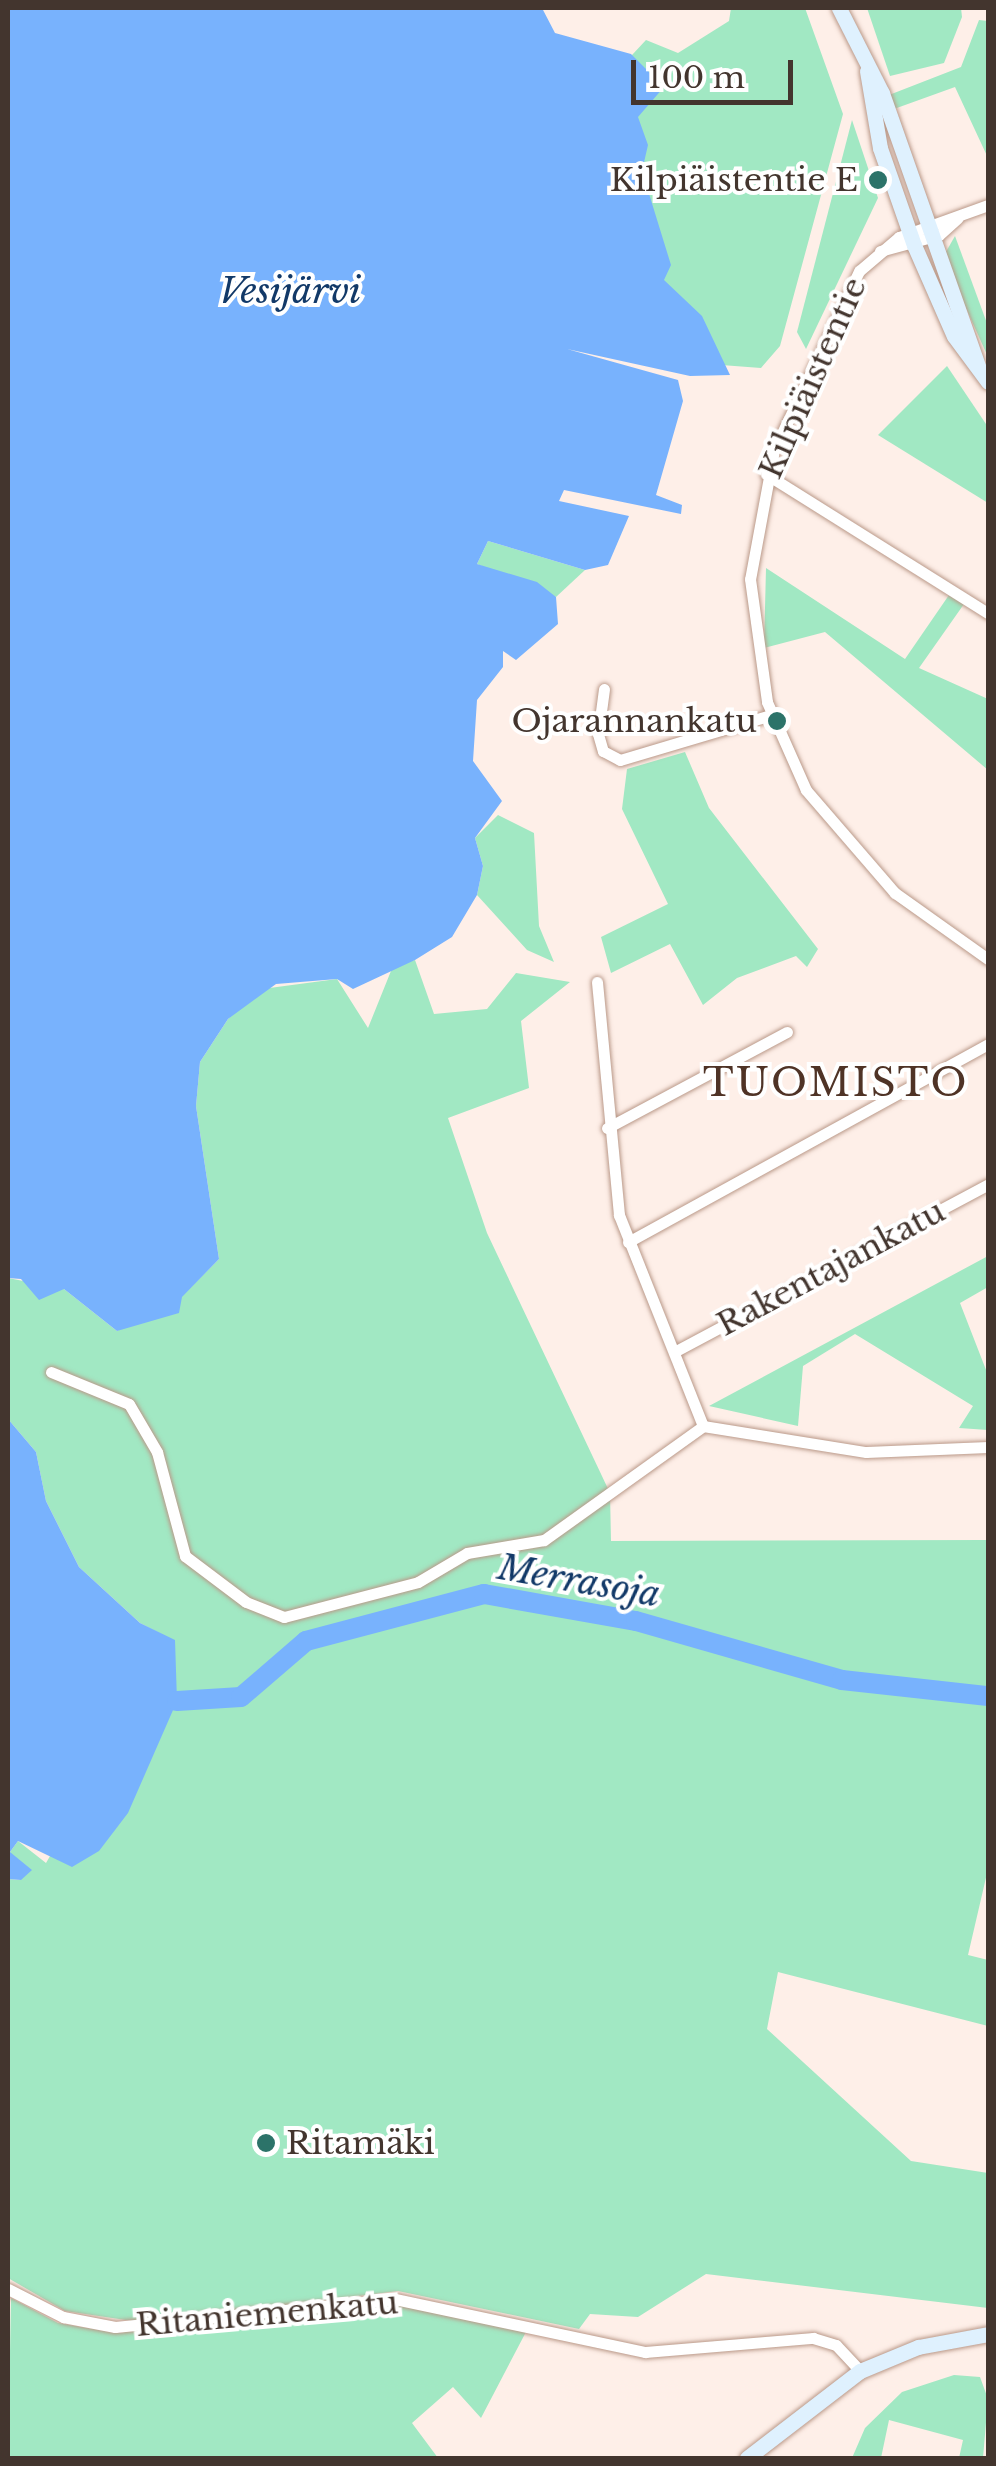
<!DOCTYPE html>
<meta charset="utf-8">
<style>
body{margin:0}
#map{position:relative;width:996px;height:2466px;overflow:hidden;background:#feefe8;font-family:"Libre Baskerville",serif}
div>[style]{position:absolute}
.green>*{inset:0;background:#a1e8c3}
.water>*{inset:0;background:#78b2fd}
.river>*{height:20px;margin:-10px;padding:0 10px;transform-origin:10px;border-radius:10px;background:#78b2fd}
.roads{filter:drop-shadow(0 0 2px #ba9989) drop-shadow(0 0 2px #ba9989)}
.street>*{height:11px;margin:-5.5px;padding:0 5.5px;transform-origin:5.5px;border-radius:5.5px;background:#fff}
.secondary>*{height:15px;margin:-7.5px;padding:0 7.5px;transform-origin:7.5px;border-radius:7.5px;background:#dff1fe}
.dots>*{width:28px;height:28px;translate:-50% -50%;box-sizing:border-box;border:5px solid #fff;border-radius:50%}
span{translate:-50% -50%;white-space:nowrap;text-align:center;line-height:1.15;-webkit-text-stroke:8px #fff;paint-order:stroke}
.poi-label{font-size:32px;color:#43352e}
.right{translate:-100% -50%;text-align:right}
.left{translate:0 -50%;text-align:left}
.street-label{font-size:32px;color:#43352e}
.water-label{font-size:35px;color:#123968;font-style:italic}
.quarter-label{font-size:38px;color:#4f3326;letter-spacing:2.5px}
.frame{position:absolute;inset:0;border:10px solid #43352e;pointer-events:none}
.scale{position:absolute;left:631px;top:60px;width:162px;height:45px;box-sizing:border-box;border:5px solid #43352e;border-top:0;padding-left:12px;font-size:30px;line-height:35px;white-space:nowrap;color:#43352e;-webkit-text-stroke:8px #fff;paint-order:stroke}
</style>
<div id="map">
<div class="green">
<i style="clip-path:polygon(731px 8px,805px 8px,843px 114px,780px 346px,761px 368px,708px 364px,509px 187px,646px 40px,678px 53px,729px 21px)"></i>
<i style="clip-path:polygon(867px 8px,961px 8px,962px 17px,944px 63px,890px 76px)"></i>
<i style="clip-path:polygon(979px 20px,988px 21px,988px 158px,955px 87px,894px 109px,889px 95px,961px 67px)"></i>
<i style="clip-path:polygon(852px 120px,878px 198px,806px 349px,797px 332px)"></i>
<i style="clip-path:polygon(955px 236px,988px 326px,988px 357px,943px 257px)"></i>
<i style="clip-path:polygon(947px 366px,988px 427px,988px 503px,878px 435px)"></i>
<i style="clip-path:polygon(488px 541px,585px 570px,556px 597px,477px 564px)"></i>
<i style="clip-path:polygon(766px 568px,905px 659px,949px 595px,964px 604px,919px 668px,988px 699px,988px 770px,825px 632px,764px 648px)"></i>
<i style="clip-path:polygon(685px 752px,709px 808px,818px 949px,807px 967px,796px 956px,737px 978px,703px 1005px,670px 944px,611px 973px,601px 937px,668px 904px,622px 809px,627px 769px)"></i>
<i style="clip-path:polygon(498px 815px,534px 833px,539px 926px,554px 962px,527px 950px,477px 895px,483px 866px,475px 838px)"></i>
<i style="clip-path:polygon(415px 960px,434px 1014px,487px 1009px,516px 973px,570px 982px,521px 1021px,529px 1088px,448px 1118px,487px 1233px,610px 1493px,611px 1541px,988px 1540px,988px 1869px,968px 1955px,988px 1960px,988px 2026px,778px 1972px,767px 2029px,911px 2161px,988px 2173px,988px 2308px,706px 2274px,638px 2317px,590px 2314px,579px 2329px,398px 2291px,146px 2323px,65px 2311px,8px 2278px,8px 1879px,21px 1880px,10px 1852px,18px 1841px,46px 1863px,175px 1641px,140px 1623px,79px 1567px,46px 1501px,36px 1452px,8px 1419px,8px 1278px,64px 1289px,117px 1331px,182px 1296px,219px 1259px,196px 1106px,200px 1062px,228px 1019px,262px 989px,337px 979px,368px 1028px,393px 966px)"></i>
<i style="clip-path:polygon(988px 1256px,988px 1287px,960px 1303px,988px 1375px,988px 1430px,959px 1428px,973px 1406px,855px 1334px,803px 1366px,798px 1426px,709px 1406px)"></i>
<i style="clip-path:polygon(11px 2298px,58px 2323px,116px 2333px,395px 2305px,527px 2330px,481px 2418px,453px 2387px,412px 2423px,438px 2458px,8px 2458px)"></i>
<i style="clip-path:polygon(954px 2375px,980px 2377px,988px 2399px,983px 2458px,959px 2458px,963px 2440px,889px 2420px,881px 2458px,852px 2458px,865px 2428px,902px 2392px)"></i>
</div>
<div class="water">
<i style="clip-path:polygon(8px 8px,542px 8px,555px 33px,631px 54px,664px 87px,638px 117px,648px 145px,642px 171px,671px 265px,664px 280px,702px 316px,730px 375px,690px 376px,567px 349px,678px 380px,683px 401px,656px 495px,682px 505px,681px 514px,564px 490px,559px 501px,629px 516px,608px 565px,585px 570px,488px 541px,477px 564px,537px 582px,556px 597px,558px 624px,516px 660px,503px 651px,503px 667px,477px 700px,473px 761px,502px 801px,475px 838px,483px 866px,477px 895px,452px 937px,415px 960px,353px 989px,337px 979px,276px 984px,228px 1019px,200px 1062px,196px 1106px,219px 1259px,182px 1297px,179px 1313px,117px 1331px,64px 1289px,39px 1300px,21px 1279px,8px 1278px)"></i>
<i style="clip-path:polygon(8px 1419px,36px 1452px,46px 1501px,79px 1567px,140px 1623px,175px 1640px,177px 1701px,128px 1813px,99px 1851px,72px 1867px,18px 1841px,10px 1852px,32px 1870px,21px 1880px,8px 1879px)"></i>
</div>
<div class="river">
<i style="left:177px;top:1701px;width:64px;rotate:-3.6deg"></i>
<i style="left:241px;top:1697px;width:86px;rotate:-40.7deg"></i>
<i style="left:306px;top:1641px;width:184px;rotate:-14.8deg"></i>
<i style="left:484px;top:1594px;width:154px;rotate:10.1deg"></i>
<i style="left:636px;top:1621px;width:214px;rotate:16deg"></i>
<i style="left:842px;top:1680px;width:147px;rotate:6.3deg"></i>
</div>
<div class="roads">
<div class="street">
<i style="left:988px;top:205px;width:95px;rotate:160.2deg"></i>
<i style="left:899px;top:237px;width:52px;rotate:139.6deg"></i>
<i style="left:859px;top:271px;width:198px;rotate:115.4deg"></i>
<i style="left:774px;top:450px;width:131px;rotate:100.5deg"></i>
<i style="left:750px;top:579px;width:124px;rotate:82.1deg"></i>
<i style="left:767px;top:702px;width:96px;rotate:66.1deg"></i>
<i style="left:806px;top:790px;width:136px;rotate:49.2deg"></i>
<i style="left:895px;top:893px;width:114px;rotate:35.4deg"></i>
<i style="left:880px;top:251px;width:61px;rotate:-15.2deg"></i>
<i style="left:939px;top:235px;width:25px;rotate:-42deg"></i>
<i style="left:766px;top:474px;width:262px;rotate:32.1deg"></i>
<i style="left:604px;top:689px;width:45px;rotate:97.6deg"></i>
<i style="left:598px;top:734px;width:18px;rotate:74deg"></i>
<i style="left:603px;top:751px;width:19px;rotate:28deg"></i>
<i style="left:620px;top:760px;width:158px;rotate:-16.6deg"></i>
<i style="left:597px;top:982px;width:234px;rotate:84.6deg"></i>
<i style="left:619px;top:1215px;width:227px;rotate:68.3deg"></i>
<i style="left:607px;top:1128px;width:204px;rotate:-28.1deg"></i>
<i style="left:628px;top:1242px;width:411px;rotate:-28.8deg"></i>
<i style="left:674px;top:1352px;width:356px;rotate:-28.1deg"></i>
<i style="left:51px;top:1372px;width:84px;rotate:22.3deg"></i>
<i style="left:129px;top:1404px;width:56px;rotate:59.7deg"></i>
<i style="left:157px;top:1452px;width:108px;rotate:74.9deg"></i>
<i style="left:185px;top:1556px;width:76px;rotate:37deg"></i>
<i style="left:246px;top:1602px;width:41px;rotate:21.5deg"></i>
<i style="left:284px;top:1617px;width:138px;rotate:-14.6deg"></i>
<i style="left:418px;top:1582px;width:57px;rotate:-30.6deg"></i>
<i style="left:467px;top:1553px;width:78px;rotate:-9.6deg"></i>
<i style="left:544px;top:1540px;width:196px;rotate:-35.6deg"></i>
<i style="left:703px;top:1426px;width:165px;rotate:9.1deg"></i>
<i style="left:866px;top:1452px;width:122px;rotate:-2.3deg"></i>
<i style="left:8px;top:2289px;width:62px;rotate:27deg"></i>
<i style="left:63px;top:2317px;width:53px;rotate:10.9deg"></i>
<i style="left:115px;top:2327px;width:281px;rotate:-5.7deg"></i>
<i style="left:395px;top:2299px;width:256px;rotate:12deg"></i>
<i style="left:645px;top:2352px;width:169px;rotate:-4.8deg"></i>
<i style="left:813px;top:2338px;width:24px;rotate:17deg"></i>
<i style="left:836px;top:2345px;width:35px;rotate:47deg"></i>
</div>
<div class="secondary">
<i style="left:839px;top:8px;width:95px;rotate:63.2deg"></i>
<i style="left:882px;top:93px;width:292px;rotate:70.6deg"></i>
<i style="left:867px;top:71px;width:78px;rotate:80.4deg"></i>
<i style="left:880px;top:148px;width:103px;rotate:70.7deg"></i>
<i style="left:914px;top:245px;width:99px;rotate:66.3deg"></i>
<i style="left:954px;top:336px;width:57px;rotate:53.5deg"></i>
<i style="left:747px;top:2458px;width:143px;rotate:-37.6deg"></i>
<i style="left:860px;top:2371px;width:63px;rotate:-22.5deg"></i>
<i style="left:918px;top:2347px;width:71px;rotate:-10.5deg"></i>
</div>
</div>
<div class="dots">
<i style="left:878px;top:180px;background:#2c7369"></i>
<i style="left:777px;top:721px;background:#2c7369"></i>
<i style="left:266px;top:2143px;background:#2c7369"></i>
</div>
<div class="poi-label">
<span class="right" style="left:858px;top:180px">Kilpiäistentie E</span>
<span class="right" style="left:757px;top:721px">Ojarannankatu</span>
<span class="left" style="left:286px;top:2143px">Ritamäki</span>
</div>
<div class="street-label">
<span style="left:813px;top:378px;rotate:-66deg">Kilpiäistentie</span>
<span style="left:831px;top:1268px;rotate:-28deg">Rakentajankatu</span>
<span style="left:267px;top:2314px;rotate:-5deg">Ritaniemenkatu</span>
</div>
<div class="water-label">
<span style="left:290px;top:291px">Vesijärvi</span>
<span style="left:579px;top:1581px;rotate:10deg">Merrasoja</span>
</div>
<div class="quarter-label">
<span style="left:836px;top:1083px">TUOMISTO</span>
</div>
<div class="frame"></div>
<div class="scale">100 m</div>
</div>
